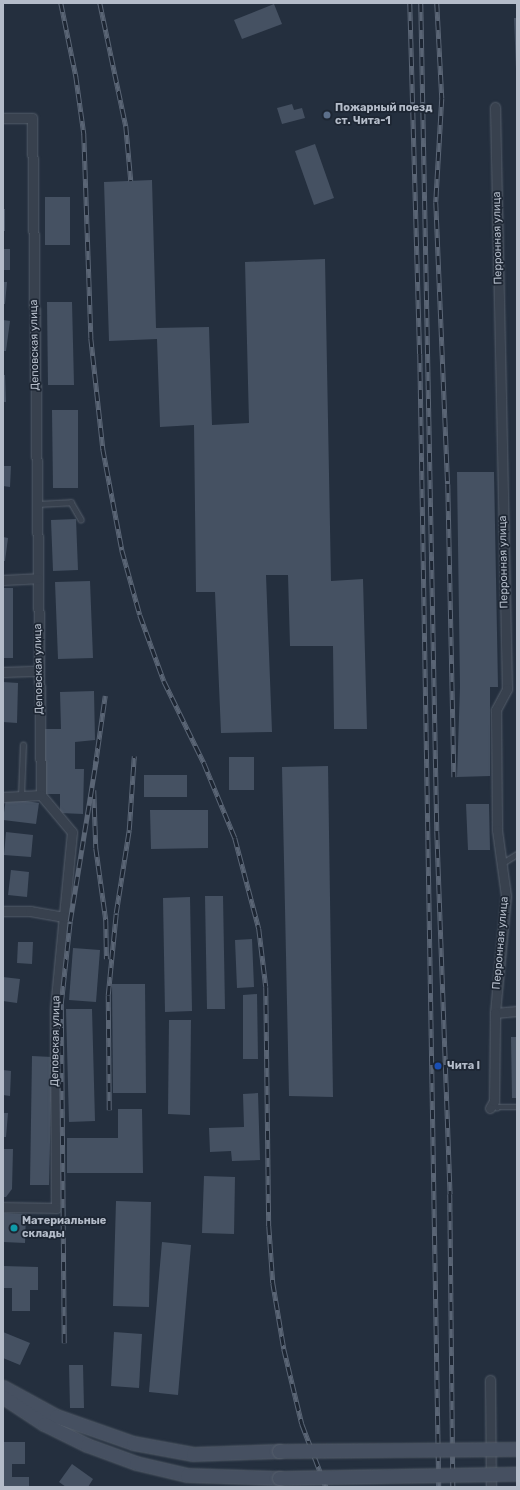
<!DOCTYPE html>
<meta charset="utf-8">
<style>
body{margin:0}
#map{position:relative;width:520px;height:1490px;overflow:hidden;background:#242f3e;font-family:Rubik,sans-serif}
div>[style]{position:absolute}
.building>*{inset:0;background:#455162}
.roads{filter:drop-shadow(0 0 1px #565f6c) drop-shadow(0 0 1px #565f6c)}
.service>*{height:4.5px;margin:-2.25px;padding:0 2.25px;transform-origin:2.25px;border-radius:2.25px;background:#38414e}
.minor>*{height:9px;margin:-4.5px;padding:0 4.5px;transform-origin:4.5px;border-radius:4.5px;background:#38414e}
.secondary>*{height:13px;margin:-6.5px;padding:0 6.5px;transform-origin:6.5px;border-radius:6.5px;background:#465061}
.rail>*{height:4.5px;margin-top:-2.25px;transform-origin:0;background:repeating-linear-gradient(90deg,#1d2633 0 9px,#5a6575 0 18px);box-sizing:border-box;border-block:1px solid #5a6575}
.bridges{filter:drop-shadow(0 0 1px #565f6c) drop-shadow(0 0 1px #565f6c)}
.secondary-bridge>*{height:13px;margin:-6.5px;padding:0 6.5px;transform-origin:6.5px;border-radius:6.5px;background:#465061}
.dots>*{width:11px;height:11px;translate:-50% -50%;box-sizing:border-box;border:2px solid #1d2633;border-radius:50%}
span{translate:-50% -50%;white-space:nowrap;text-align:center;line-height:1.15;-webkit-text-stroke:3.5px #1d2633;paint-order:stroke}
.poi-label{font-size:11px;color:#b4bcc9;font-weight:700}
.left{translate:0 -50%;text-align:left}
.street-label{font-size:11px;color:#b4bcc9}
.frame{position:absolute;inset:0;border:4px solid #b4bcc9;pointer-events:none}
</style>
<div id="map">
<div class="building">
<i style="clip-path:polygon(274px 4px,282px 24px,242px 39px,234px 20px)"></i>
<i style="clip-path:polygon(514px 18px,517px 18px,517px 69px,516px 69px)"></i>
<i style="clip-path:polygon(292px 104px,294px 110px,302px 108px,305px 118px,282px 124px,277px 108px)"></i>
<i style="clip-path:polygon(315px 144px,334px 198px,314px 205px,295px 151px)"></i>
<i style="clip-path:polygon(152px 180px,156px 328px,209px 327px,212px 425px,249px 423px,245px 262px,325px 259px,331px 581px,363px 579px,367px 729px,334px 729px,333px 646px,290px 646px,288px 575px,266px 575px,272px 732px,221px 733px,215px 592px,196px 592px,194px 425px,160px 427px,157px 339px,109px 341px,104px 182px)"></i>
<i style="clip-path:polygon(45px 197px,70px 197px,70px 245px,45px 245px)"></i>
<i style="clip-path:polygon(3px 209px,5px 209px,5px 231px,3px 231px)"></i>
<i style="clip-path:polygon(3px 249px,10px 249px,10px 270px,3px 270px)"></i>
<i style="clip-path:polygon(3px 282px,7px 282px,5px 304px,3px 304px)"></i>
<i style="clip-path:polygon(47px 302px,72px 302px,74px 385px,48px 385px)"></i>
<i style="clip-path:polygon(3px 320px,10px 321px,6px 351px,3px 351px)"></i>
<i style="clip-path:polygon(3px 375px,5px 375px,6px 402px,3px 402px)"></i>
<i style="clip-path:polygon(52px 410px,78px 410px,78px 488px,53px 488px)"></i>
<i style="clip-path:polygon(3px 466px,11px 466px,10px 487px,3px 486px)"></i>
<i style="clip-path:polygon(457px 472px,494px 472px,498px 687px,490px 687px,490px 776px,457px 777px,460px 687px)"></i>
<i style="clip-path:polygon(76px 519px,78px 570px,53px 571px,51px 520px)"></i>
<i style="clip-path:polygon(3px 537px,8px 538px,5px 561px,3px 561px)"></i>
<i style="clip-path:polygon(90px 581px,93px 658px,58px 659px,55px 582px)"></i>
<i style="clip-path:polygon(3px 588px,13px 588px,13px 658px,3px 658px)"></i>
<i style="clip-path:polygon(3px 682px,18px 683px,17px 723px,3px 722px)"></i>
<i style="clip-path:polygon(94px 691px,95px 740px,75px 742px,75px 769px,84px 769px,83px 814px,60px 813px,60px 794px,45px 794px,45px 729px,61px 729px,60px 692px)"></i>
<i style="clip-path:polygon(229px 757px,254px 757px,254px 790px,229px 790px)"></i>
<i style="clip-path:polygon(328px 766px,333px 1097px,289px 1096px,282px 767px)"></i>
<i style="clip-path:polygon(144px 775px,187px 775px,187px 797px,144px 797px)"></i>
<i style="clip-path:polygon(6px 798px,39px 803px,36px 824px,3px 820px)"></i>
<i style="clip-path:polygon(466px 804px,489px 804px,490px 850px,468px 850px)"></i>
<i style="clip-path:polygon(150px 810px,208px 810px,208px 848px,151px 849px)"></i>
<i style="clip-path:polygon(6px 832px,33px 835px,31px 857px,4px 855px)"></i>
<i style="clip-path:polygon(11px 870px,29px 872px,27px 897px,8px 895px)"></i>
<i style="clip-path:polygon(205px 896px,223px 896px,225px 1009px,207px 1009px)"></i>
<i style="clip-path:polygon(190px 897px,192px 1011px,165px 1012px,163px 898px)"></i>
<i style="clip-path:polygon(252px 939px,254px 987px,237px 988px,235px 940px)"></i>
<i style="clip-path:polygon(18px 942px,33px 942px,32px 964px,17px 963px)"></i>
<i style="clip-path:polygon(73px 948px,100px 950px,96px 1002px,69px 1000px)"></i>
<i style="clip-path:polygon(3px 977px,20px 979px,17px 1003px,3px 1001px)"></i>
<i style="clip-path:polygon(112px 984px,145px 984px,146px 1093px,113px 1093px)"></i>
<i style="clip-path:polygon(257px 994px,258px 1059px,243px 1059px,243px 995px)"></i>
<i style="clip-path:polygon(66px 1009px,92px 1009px,95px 1121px,69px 1122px)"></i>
<i style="clip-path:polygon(169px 1020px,191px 1020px,190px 1115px,168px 1114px)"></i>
<i style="clip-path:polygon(511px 1037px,517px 1037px,517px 1098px,512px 1098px)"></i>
<i style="clip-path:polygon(32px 1056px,52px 1057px,49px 1185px,30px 1185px)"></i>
<i style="clip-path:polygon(3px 1070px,11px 1071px,10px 1096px,3px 1095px)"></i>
<i style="clip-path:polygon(258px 1093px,260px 1160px,232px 1161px,231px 1151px,210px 1152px,209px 1128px,244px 1127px,243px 1094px)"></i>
<i style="clip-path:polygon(118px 1109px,142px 1109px,143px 1173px,67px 1173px,67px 1138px,118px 1138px)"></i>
<i style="clip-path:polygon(3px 1113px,8px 1113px,6px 1137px,3px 1137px)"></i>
<i style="clip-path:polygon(3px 1149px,13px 1149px,12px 1189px,6px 1197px,3px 1197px)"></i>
<i style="clip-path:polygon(204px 1176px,235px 1177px,234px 1234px,202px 1233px)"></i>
<i style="clip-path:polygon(116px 1201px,151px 1202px,149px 1307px,113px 1306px)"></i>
<i style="clip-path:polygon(3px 1213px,26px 1214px,25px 1243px,3px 1242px)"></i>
<i style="clip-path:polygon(162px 1242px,191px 1245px,178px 1395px,149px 1392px)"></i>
<i style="clip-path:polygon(3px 1266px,38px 1267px,38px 1290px,30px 1290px,30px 1311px,12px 1311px,12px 1288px,3px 1288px)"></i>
<i style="clip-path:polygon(3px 1332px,30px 1343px,20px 1365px,3px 1358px)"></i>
<i style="clip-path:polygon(114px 1332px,142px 1334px,139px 1388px,111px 1386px)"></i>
<i style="clip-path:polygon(69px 1365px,83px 1365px,84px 1408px,70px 1408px)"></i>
<i style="clip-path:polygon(3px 1442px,25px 1442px,25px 1464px,12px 1464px,12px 1477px,29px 1477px,29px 1487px,3px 1487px)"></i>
<i style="clip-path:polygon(72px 1464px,93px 1479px,88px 1487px,66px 1487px,59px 1482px)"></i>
</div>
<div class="roads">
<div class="service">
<i style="left:37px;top:504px;width:34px;rotate:-3deg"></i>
<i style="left:71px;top:502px;width:20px;rotate:60deg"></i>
<i style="left:21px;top:796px;width:51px;rotate:-87.8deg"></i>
<i style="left:501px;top:864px;width:19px;rotate:-32deg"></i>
<i style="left:494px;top:1101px;width:7px;rotate:63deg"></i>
<i style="left:497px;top:1107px;width:20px"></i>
</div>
<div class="minor">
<i style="left:495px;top:107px;width:582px;rotate:88.82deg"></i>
<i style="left:507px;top:689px;width:24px;rotate:118deg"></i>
<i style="left:496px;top:710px;width:120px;rotate:89.5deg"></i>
<i style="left:497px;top:830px;width:67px;rotate:82.2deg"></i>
<i style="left:506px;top:896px;width:118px;rotate:95.4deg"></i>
<i style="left:495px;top:1013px;width:22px;rotate:-5deg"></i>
<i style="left:3px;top:118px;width:29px"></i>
<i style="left:32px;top:118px;width:677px;rotate:89.24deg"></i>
<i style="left:41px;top:795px;width:48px;rotate:50deg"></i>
<i style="left:72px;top:832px;width:178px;rotate:95.5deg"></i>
<i style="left:55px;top:1009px;width:199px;rotate:89.7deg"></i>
<i style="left:56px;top:1208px;width:53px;rotate:-178.9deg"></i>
<i style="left:3px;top:580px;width:35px;rotate:-3deg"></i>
<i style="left:3px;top:672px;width:36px;rotate:-2deg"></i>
<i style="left:3px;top:797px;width:38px;rotate:-3deg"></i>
<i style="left:3px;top:911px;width:27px"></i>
<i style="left:30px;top:911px;width:36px;rotate:10deg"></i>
<i style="left:490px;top:1108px;width:8px;rotate:-60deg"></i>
<i style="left:494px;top:1101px;width:88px;rotate:-89.3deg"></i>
<i style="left:490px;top:1380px;width:107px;rotate:89.5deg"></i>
</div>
<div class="secondary">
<i style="left:3px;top:1387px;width:60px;rotate:28.7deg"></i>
<i style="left:56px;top:1416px;width:82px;rotate:19.3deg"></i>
<i style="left:133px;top:1443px;width:61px;rotate:10.4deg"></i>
<i style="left:193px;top:1454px;width:86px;rotate:-2deg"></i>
<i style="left:3px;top:1397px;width:49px;rotate:33.4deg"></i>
<i style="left:44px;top:1424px;width:48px;rotate:26deg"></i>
<i style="left:87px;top:1445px;width:52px;rotate:20.2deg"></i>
<i style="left:136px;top:1463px;width:52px;rotate:13.2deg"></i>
<i style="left:187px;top:1475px;width:92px;rotate:1.9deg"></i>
</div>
</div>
<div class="rail">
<i style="left:61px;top:3px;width:75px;rotate:78.4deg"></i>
<i style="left:76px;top:76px;width:59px;rotate:82.1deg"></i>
<i style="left:84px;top:134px;width:204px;rotate:88deg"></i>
<i style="left:91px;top:338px;width:112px;rotate:83.8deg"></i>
<i style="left:103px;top:449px;width:103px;rotate:79.3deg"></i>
<i style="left:122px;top:550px;width:67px;rotate:74.5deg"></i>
<i style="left:140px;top:615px;width:70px;rotate:70deg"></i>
<i style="left:164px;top:681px;width:91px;rotate:64deg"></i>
<i style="left:204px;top:763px;width:81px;rotate:67.5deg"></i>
<i style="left:235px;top:838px;width:94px;rotate:75.2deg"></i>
<i style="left:259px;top:929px;width:58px;rotate:83.1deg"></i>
<i style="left:266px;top:987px;width:239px;rotate:89.3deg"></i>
<i style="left:269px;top:1226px;width:57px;rotate:86deg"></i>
<i style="left:273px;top:1283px;width:67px;rotate:80.5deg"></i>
<i style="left:284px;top:1349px;width:77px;rotate:76.5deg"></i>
<i style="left:302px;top:1424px;width:67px;rotate:69.1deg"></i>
<i style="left:100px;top:3px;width:126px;rotate:78.1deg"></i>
<i style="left:126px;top:126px;width:55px;rotate:84.8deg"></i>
<i style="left:410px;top:3px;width:351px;rotate:88.4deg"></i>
<i style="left:420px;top:354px;width:1133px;rotate:89.04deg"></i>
<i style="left:421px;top:3px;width:828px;rotate:88.89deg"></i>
<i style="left:437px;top:831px;width:363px;rotate:87.9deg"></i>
<i style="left:450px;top:1194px;width:293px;rotate:89.4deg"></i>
<i style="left:437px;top:3px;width:95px;rotate:87deg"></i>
<i style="left:442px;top:98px;width:104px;rotate:93.3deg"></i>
<i style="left:436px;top:202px;width:282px;rotate:87.6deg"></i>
<i style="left:448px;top:484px;width:293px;rotate:88.8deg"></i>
<i style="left:95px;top:766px;width:71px;rotate:-81.9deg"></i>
<i style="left:94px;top:790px;width:58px;rotate:88deg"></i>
<i style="left:96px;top:848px;width:73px;rotate:82.1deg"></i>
<i style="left:106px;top:920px;width:39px;rotate:89deg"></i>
<i style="left:109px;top:1110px;width:115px;rotate:-90.5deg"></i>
<i style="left:108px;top:995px;width:82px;rotate:-84.4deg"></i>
<i style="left:116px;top:913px;width:84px;rotate:-81.1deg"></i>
<i style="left:129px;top:830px;width:74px;rotate:-86.1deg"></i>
<i style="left:64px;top:1343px;width:339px;rotate:-90.5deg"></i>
<i style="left:61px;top:1004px;width:83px;rotate:-83.8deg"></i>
<i style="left:70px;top:921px;width:163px;rotate:-80.8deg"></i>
</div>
<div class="bridges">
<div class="secondary-bridge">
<i style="left:279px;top:1451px;width:238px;rotate:-0.5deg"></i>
<i style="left:279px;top:1478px;width:238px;rotate:-1deg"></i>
</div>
</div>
<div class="dots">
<i style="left:327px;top:115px;background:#5c6f8a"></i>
<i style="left:438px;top:1066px;background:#1a4fb4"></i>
<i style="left:14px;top:1228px;background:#0f9aa8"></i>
</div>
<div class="poi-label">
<span class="left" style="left:335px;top:115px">Пожарный поезд<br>ст. Чита-1</span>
<span class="left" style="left:447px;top:1066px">Чита I</span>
<span class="left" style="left:22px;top:1228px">Материальные<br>склады</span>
</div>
<div class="street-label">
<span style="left:498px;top:238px;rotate:-91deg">Перронная улица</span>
<span style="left:35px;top:345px;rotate:-91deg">Деповская улица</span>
<span style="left:504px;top:562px;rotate:-91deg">Перронная улица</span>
<span style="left:39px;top:669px;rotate:-91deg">Деповская улица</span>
<span style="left:501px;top:943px;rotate:-85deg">Перронная улица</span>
<span style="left:56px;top:1041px;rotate:-89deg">Деповская улица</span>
</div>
<div class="frame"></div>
</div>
